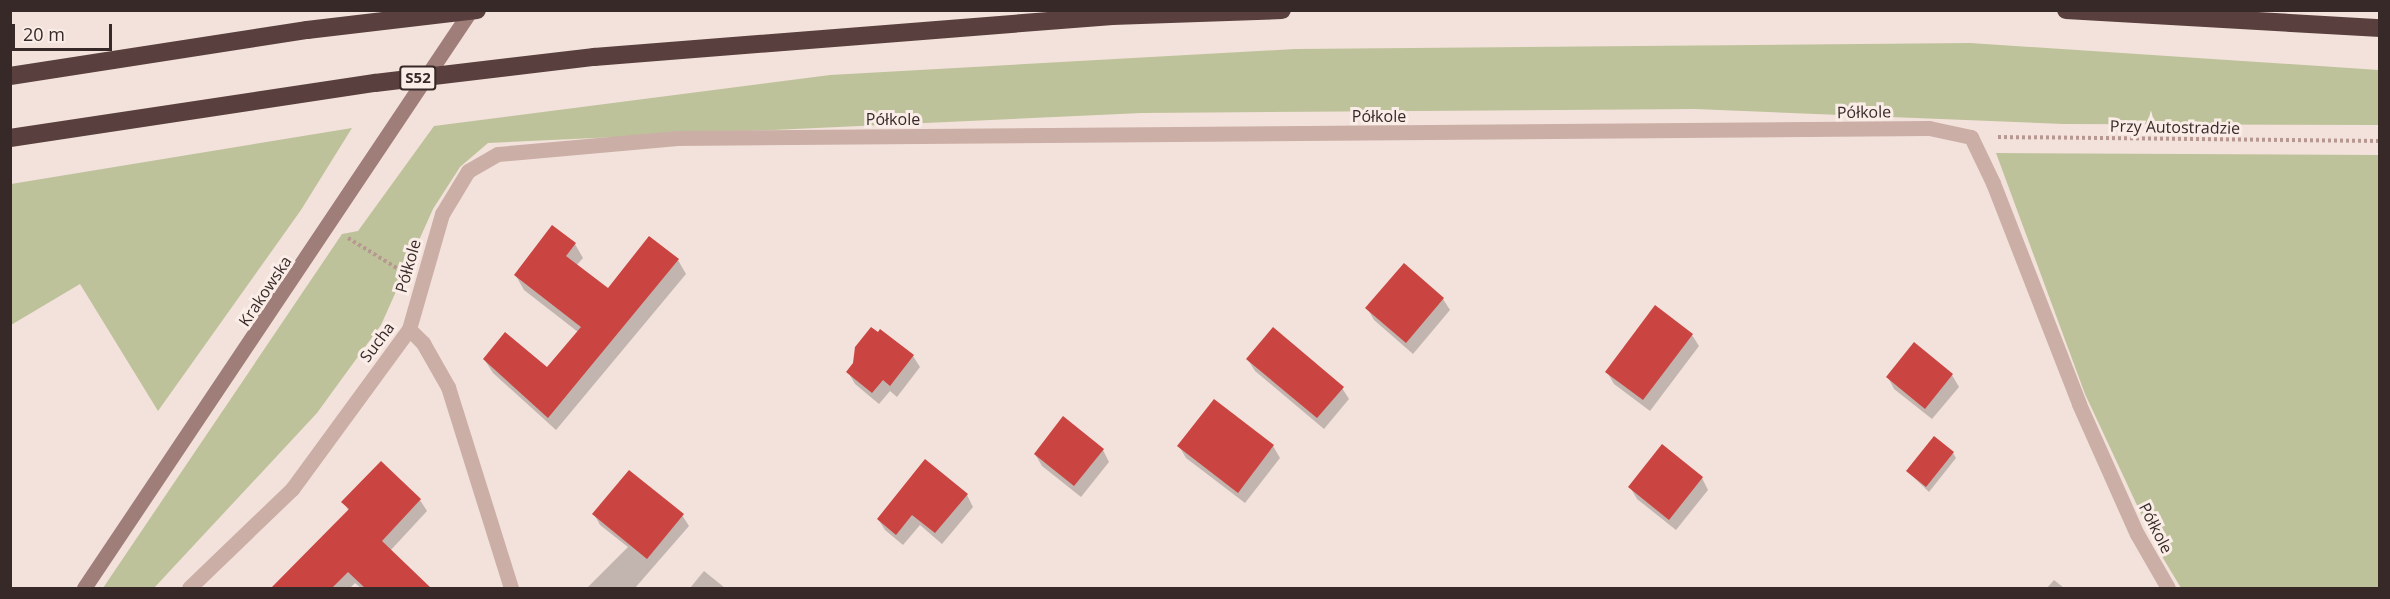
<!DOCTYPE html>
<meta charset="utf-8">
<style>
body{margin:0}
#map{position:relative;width:2390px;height:599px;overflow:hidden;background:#f3e2db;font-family:"Open Sans",sans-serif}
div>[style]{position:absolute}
.green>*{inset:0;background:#bec29a}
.shadow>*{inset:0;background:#0003}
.building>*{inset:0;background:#ca4441}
.path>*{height:4px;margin-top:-2px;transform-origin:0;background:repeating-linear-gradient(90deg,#b79890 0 3px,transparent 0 6px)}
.street>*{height:15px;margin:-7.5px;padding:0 7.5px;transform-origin:7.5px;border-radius:7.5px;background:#cbafa6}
.secondary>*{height:15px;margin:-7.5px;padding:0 7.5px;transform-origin:7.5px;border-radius:7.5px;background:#9f7d78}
.highway>*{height:18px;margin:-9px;padding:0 9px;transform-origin:9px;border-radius:9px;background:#59403e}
span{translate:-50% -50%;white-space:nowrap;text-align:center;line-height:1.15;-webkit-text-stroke:6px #faede7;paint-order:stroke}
.shield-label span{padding:2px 4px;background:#faede7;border:2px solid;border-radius:4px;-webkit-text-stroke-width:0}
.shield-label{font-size:15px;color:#372927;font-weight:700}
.street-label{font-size:16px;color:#372927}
.frame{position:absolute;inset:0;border:12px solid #372927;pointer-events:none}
.scale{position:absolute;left:12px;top:24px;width:100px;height:27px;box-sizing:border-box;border:3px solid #372927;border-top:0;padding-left:8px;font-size:18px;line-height:21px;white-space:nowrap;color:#372927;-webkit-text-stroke:4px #faede7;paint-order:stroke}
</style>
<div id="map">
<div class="green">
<i style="clip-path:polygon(1970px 43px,2379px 70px,2379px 125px,2063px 124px,1695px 109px,1142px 113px,488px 143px,460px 167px,433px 209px,381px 325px,317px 413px,154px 588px,103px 588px,342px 234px,358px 231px,434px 126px,830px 75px,1295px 49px)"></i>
<i style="clip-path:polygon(352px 128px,301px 210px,158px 411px,80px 284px,11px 325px,11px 184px)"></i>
<i style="clip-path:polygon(1996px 153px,2379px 155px,2379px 588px,2181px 588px,2157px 548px,2085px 394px)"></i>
</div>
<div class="shadow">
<i style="clip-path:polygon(575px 244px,583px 258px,576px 266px,608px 290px,678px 260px,686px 274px,556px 430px,493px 373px,484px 359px,547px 369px,578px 332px,524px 290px,516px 276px)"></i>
<i style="clip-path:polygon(1443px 299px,1450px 310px,1413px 354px,1374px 320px,1367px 308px)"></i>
<i style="clip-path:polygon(1692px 335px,1699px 346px,1650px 411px,1614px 384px,1607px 372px)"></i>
<i style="clip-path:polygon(913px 356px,920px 367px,897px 397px,890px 391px,879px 404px,855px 384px,848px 372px)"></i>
<i style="clip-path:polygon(1248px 360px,1342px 388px,1349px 399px,1324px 429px,1255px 371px)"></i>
<i style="clip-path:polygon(1952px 375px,1959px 387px,1932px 419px,1894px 389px,1888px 377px)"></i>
<i style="clip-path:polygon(1179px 446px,1273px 446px,1280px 458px,1245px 503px,1186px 458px)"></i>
<i style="clip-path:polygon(1103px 450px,1109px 462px,1081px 497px,1042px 466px,1035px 454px)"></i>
<i style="clip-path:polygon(1953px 453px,1956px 458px,1929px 492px,1907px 471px)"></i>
<i style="clip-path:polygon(1702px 478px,1708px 490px,1676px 530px,1637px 499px,1630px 487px)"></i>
<i style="clip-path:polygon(967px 495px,973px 507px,942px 544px,920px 525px,903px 545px,885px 530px,878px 519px)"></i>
<i style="clip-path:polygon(420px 500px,427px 511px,390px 551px,429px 588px,361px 588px,355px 583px,350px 588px,291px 588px,284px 577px,349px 511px,343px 502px)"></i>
<i style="clip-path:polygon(594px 514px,682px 515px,689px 526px,635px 588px,587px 588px,628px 547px,600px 525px)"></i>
<i style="clip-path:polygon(704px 571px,725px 588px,690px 588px)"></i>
<i style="clip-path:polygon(2054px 580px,2064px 588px,2047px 588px)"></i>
</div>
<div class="building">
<i style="clip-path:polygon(552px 225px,576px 243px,566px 256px,608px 288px,649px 236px,679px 259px,548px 418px,483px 359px,505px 332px,547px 367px,581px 327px,514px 275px)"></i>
<i style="clip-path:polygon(1404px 263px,1444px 298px,1406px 343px,1365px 308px)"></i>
<i style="clip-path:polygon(1655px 305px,1693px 334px,1643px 400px,1605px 372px)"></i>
<i style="clip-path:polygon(871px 327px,878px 332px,880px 329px,914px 355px,890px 386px,883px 380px,872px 393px,846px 372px,853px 363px,855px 347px)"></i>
<i style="clip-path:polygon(1273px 327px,1344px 387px,1317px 418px,1246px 359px)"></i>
<i style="clip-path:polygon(1914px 342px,1953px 374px,1925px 409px,1886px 377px)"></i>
<i style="clip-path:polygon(1214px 399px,1274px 445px,1238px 493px,1177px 446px)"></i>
<i style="clip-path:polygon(1063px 416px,1104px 449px,1074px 486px,1034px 454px)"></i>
<i style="clip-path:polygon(1934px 436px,1954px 452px,1926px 487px,1906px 471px)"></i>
<i style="clip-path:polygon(1662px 444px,1703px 477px,1669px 520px,1628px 487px)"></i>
<i style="clip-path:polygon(925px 459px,968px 494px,935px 533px,912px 515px,896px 535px,877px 519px)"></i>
<i style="clip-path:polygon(381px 461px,421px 499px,382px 541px,431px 588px,365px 588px,348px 572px,332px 588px,271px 588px,349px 509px,341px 502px)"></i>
<i style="clip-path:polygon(629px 470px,684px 514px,647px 559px,592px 514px)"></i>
</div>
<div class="path">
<i style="left:1998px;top:137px;width:382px;rotate:0.6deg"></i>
<i style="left:348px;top:238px;width:61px;rotate:31.6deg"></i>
</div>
<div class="street">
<i style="left:409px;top:329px;width:20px;rotate:45deg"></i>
<i style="left:423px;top:343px;width:51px;rotate:60.4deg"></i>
<i style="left:448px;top:387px;width:211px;rotate:72.6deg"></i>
<i style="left:189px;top:588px;width:143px;rotate:-43.9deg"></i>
<i style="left:292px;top:489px;width:198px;rotate:-53.8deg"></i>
<i style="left:409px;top:329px;width:120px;rotate:-74deg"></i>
<i style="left:442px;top:214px;width:50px;rotate:-58.8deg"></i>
<i style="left:468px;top:171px;width:34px;rotate:-30deg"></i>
<i style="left:498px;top:154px;width:180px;rotate:-5.1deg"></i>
<i style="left:677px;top:138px;width:1252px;rotate:-0.46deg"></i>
<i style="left:1929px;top:128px;width:43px;rotate:12.1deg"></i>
<i style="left:1971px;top:137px;width:51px;rotate:64.4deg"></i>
<i style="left:1993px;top:183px;width:237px;rotate:68.7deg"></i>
<i style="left:2079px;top:404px;width:142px;rotate:66deg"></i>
<i style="left:2137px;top:534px;width:62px;rotate:60.1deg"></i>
</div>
<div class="secondary">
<i style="left:84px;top:588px;width:696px;rotate:-56.2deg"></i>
</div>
<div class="highway">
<i style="left:2066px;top:10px;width:315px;rotate:3.3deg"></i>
<i style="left:10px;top:76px;width:301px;rotate:-8.8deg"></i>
<i style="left:307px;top:30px;width:171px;rotate:-6.7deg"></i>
<i style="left:10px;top:138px;width:369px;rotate:-8.6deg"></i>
<i style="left:375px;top:83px;width:221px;rotate:-6.8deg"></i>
<i style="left:594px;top:57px;width:520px;rotate:-4.53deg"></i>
<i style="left:1112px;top:16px;width:170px;rotate:-2deg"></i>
</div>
<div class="shield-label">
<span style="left:418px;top:78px">S52</span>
</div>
<div class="street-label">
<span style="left:1864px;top:112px;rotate:-1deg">Półkole</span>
<span style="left:1379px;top:116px">Półkole</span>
<span style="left:893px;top:119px">Półkole</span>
<span style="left:2175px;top:127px;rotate:1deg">Przy Autostradzie</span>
<span style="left:408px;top:266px;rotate:-74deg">Półkole</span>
<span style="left:265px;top:291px;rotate:-56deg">Krakowska</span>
<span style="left:377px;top:342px;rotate:-53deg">Sucha</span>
<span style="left:2156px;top:528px;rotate:63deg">Półkole</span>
</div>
<div class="frame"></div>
<div class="scale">20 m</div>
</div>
